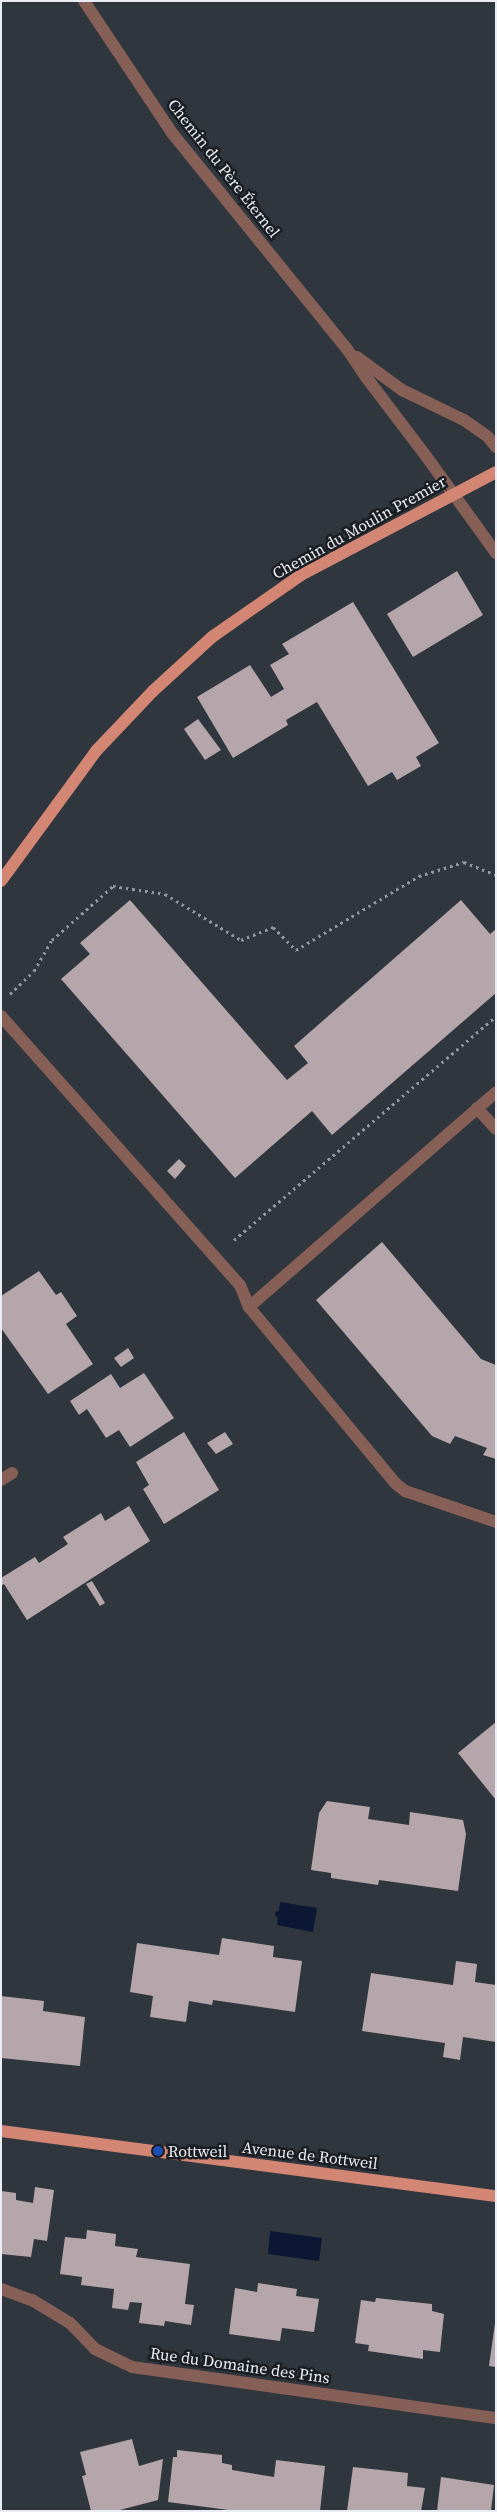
<!DOCTYPE html>
<meta charset="utf-8">
<style>
body{margin:0}
#map{position:relative;width:497px;height:2512px;overflow:hidden;background:#30363e;font-family:"Source Serif 4",serif}
div>[style]{position:absolute}
.water>*{inset:0;background:#0b1733}
.building>*{inset:0;background:#b4a6aa}
.path>*{height:3px;margin-top:-1.5px;transform-origin:0;background:repeating-linear-gradient(90deg,#93989f 0 2.5px,transparent 0 6.5px)}
.minor>*{height:12px;margin:-6px;padding:0 6px;transform-origin:6px;border-radius:6px;background:#865f56}
.major>*{height:12px;margin:-6px;padding:0 6px;transform-origin:6px;border-radius:6px;background:#d48674}
.dots>*{width:14px;height:14px;translate:-50% -50%;box-sizing:border-box;border:2px solid #1a1d21;border-radius:50%}
span{translate:-50% -50%;white-space:nowrap;text-align:center;line-height:1.15;-webkit-text-stroke:5px #1a1d21;paint-order:stroke}
.street-label{font-size:16px;color:#eaedf3}
.poi-label{font-size:16px;color:#eaedf3}
.left{translate:0 -50%;text-align:left}
.frame{position:absolute;inset:0;border:2px solid #eaedf3;pointer-events:none}
</style>
<div id="map">
<div class="water">
<i style="clip-path:polygon(280px 1902px,317px 1908px,313px 1932px,277px 1925px,278px 1918px,275px 1915px,275px 1912px,279px 1911px)"></i>
<i style="clip-path:polygon(270px 2231px,322px 2238px,319px 2261px,268px 2254px)"></i>
</div>
<div class="building">
<i style="clip-path:polygon(457px 571px,483px 615px,413px 657px,387px 614px)"></i>
<i style="clip-path:polygon(353px 602px,439px 743px,416px 757px,421px 766px,397px 780px,392px 772px,368px 786px,317px 702px,286px 720px,288px 725px,233px 758px,197px 697px,250px 665px,271px 697px,284px 689px,270px 665px,289px 654px,282px 644px)"></i>
<i style="clip-path:polygon(198px 719px,221px 750px,205px 760px,184px 729px)"></i>
<i style="clip-path:polygon(130px 900px,287px 1080px,308px 1063px,294px 1046px,461px 900px,490px 934px,496px 929px,496px 993px,332px 1135px,312px 1111px,235px 1178px,61px 979px,90px 954px,80px 943px)"></i>
<i style="clip-path:polygon(179px 1159px,186px 1166px,175px 1179px,167px 1171px)"></i>
<i style="clip-path:polygon(382px 1242px,481px 1359px,496px 1365px,496px 1459px,483px 1455px,487px 1448px,455px 1436px,450px 1444px,432px 1436px,316px 1300px)"></i>
<i style="clip-path:polygon(39px 1271px,56px 1295px,61px 1292px,77px 1316px,66px 1324px,93px 1364px,48px 1394px,1px 1328px,1px 1296px)"></i>
<i style="clip-path:polygon(128px 1348px,134px 1358px,121px 1367px,114px 1358px)"></i>
<i style="clip-path:polygon(144px 1373px,174px 1418px,130px 1447px,119px 1430px,106px 1438px,87px 1409px,79px 1415px,70px 1401px,111px 1374px,120px 1388px)"></i>
<i style="clip-path:polygon(184px 1432px,219px 1490px,164px 1524px,143px 1489px,149px 1485px,136px 1462px)"></i>
<i style="clip-path:polygon(225px 1432px,233px 1444px,216px 1454px,207px 1443px)"></i>
<i style="clip-path:polygon(129px 1506px,150px 1541px,27px 1620px,4px 1584px,1px 1586px,1px 1578px,35px 1557px,39px 1563px,68px 1544px,63px 1537px,101px 1513px,105px 1521px)"></i>
<i style="clip-path:polygon(92px 1581px,105px 1603px,100px 1606px,86px 1584px)"></i>
<i style="clip-path:polygon(496px 1722px,496px 1800px,458px 1753px)"></i>
<i style="clip-path:polygon(327px 1801px,370px 1807px,368px 1819px,409px 1825px,410px 1812px,463px 1820px,466px 1834px,458px 1891px,379px 1880px,378px 1885px,331px 1878px,331px 1873px,311px 1870px,319px 1813px)"></i>
<i style="clip-path:polygon(222px 1938px,274px 1946px,273px 1957px,302px 1961px,295px 2012px,213px 2000px,212px 2005px,189px 2001px,186px 2022px,150px 2017px,153px 1996px,130px 1992px,137px 1943px,219px 1955px)"></i>
<i style="clip-path:polygon(456px 1961px,477px 1964px,475px 1982px,496px 1985px,496px 2042px,463px 2037px,460px 2060px,443px 2057px,445px 2043px,362px 2031px,371px 1973px,453px 1985px)"></i>
<i style="clip-path:polygon(1px 1996px,44px 2001px,43px 2011px,85px 2017px,80px 2066px,1px 2058px)"></i>
<i style="clip-path:polygon(35px 2187px,54px 2190px,47px 2241px,34px 2239px,31px 2257px,1px 2254px,1px 2191px,16px 2193px,16px 2200px,33px 2203px)"></i>
<i style="clip-path:polygon(87px 2230px,116px 2234px,115px 2246px,138px 2249px,136px 2257px,190px 2264px,185px 2304px,194px 2305px,191px 2325px,165px 2321px,164px 2326px,139px 2323px,142px 2303px,130px 2302px,128px 2310px,112px 2308px,114px 2289px,81px 2285px,82px 2277px,60px 2274px,65px 2237px,86px 2239px)"></i>
<i style="clip-path:polygon(258px 2283px,297px 2289px,296px 2296px,319px 2299px,314px 2332px,282px 2328px,280px 2341px,229px 2334px,235px 2288px,257px 2292px)"></i>
<i style="clip-path:polygon(376px 2298px,432px 2304px,432px 2311px,444px 2314px,440px 2352px,423px 2350px,423px 2359px,368px 2351px,369px 2345px,355px 2343px,361px 2300px,375px 2302px)"></i>
<i style="clip-path:polygon(495px 2323px,496px 2323px,496px 2367px,489px 2366px)"></i>
<i style="clip-path:polygon(132px 2439px,139px 2466px,163px 2459px,158px 2500px,116px 2511px,91px 2511px,82px 2476px,86px 2475px,80px 2452px)"></i>
<i style="clip-path:polygon(177px 2450px,222px 2455px,222px 2463px,232px 2465px,232px 2470px,274px 2477px,276px 2460px,325px 2466px,320px 2511px,236px 2511px,168px 2502px,173px 2457px,177px 2457px)"></i>
<i style="clip-path:polygon(353px 2467px,408px 2473px,407px 2486px,425px 2488px,421px 2511px,347px 2511px)"></i>
<i style="clip-path:polygon(441px 2477px,494px 2485px,491px 2511px,437px 2511px)"></i>
</div>
<div class="path">
<i style="left:10px;top:994px;width:33px;rotate:-44deg"></i>
<i style="left:34px;top:971px;width:36px;rotate:-60deg"></i>
<i style="left:52px;top:940px;width:81px;rotate:-41.5deg"></i>
<i style="left:113px;top:886px;width:53px;rotate:8.7deg"></i>
<i style="left:165px;top:894px;width:89px;rotate:31.2deg"></i>
<i style="left:241px;top:940px;width:35px;rotate:-22deg"></i>
<i style="left:273px;top:927px;width:33px;rotate:45deg"></i>
<i style="left:296px;top:950px;width:144px;rotate:-31deg"></i>
<i style="left:419px;top:876px;width:47px;rotate:-17.3deg"></i>
<i style="left:464px;top:862px;width:35px;rotate:22deg"></i>
<i style="left:234px;top:1240px;width:345px;rotate:-40.5deg"></i>
</div>
<div class="minor">
<i style="left:84px;top:1px;width:159px;rotate:56.3deg"></i>
<i style="left:172px;top:133px;width:278px;rotate:51deg"></i>
<i style="left:347px;top:349px;width:34px;rotate:56deg"></i>
<i style="left:366px;top:377px;width:99px;rotate:52.8deg"></i>
<i style="left:426px;top:456px;width:120px;rotate:54.2deg"></i>
<i style="left:357px;top:357px;width:56px;rotate:36.3deg"></i>
<i style="left:402px;top:390px;width:69px;rotate:25.8deg"></i>
<i style="left:464px;top:420px;width:29px;rotate:35deg"></i>
<i style="left:488px;top:437px;width:13px;rotate:51deg"></i>
<i style="left:1px;top:1016px;width:360px;rotate:48.4deg"></i>
<i style="left:240px;top:1285px;width:24px;rotate:68deg"></i>
<i style="left:249px;top:1307px;width:229px;rotate:50.3deg"></i>
<i style="left:395px;top:1483px;width:13px;rotate:39deg"></i>
<i style="left:405px;top:1491px;width:96px;rotate:18.8deg"></i>
<i style="left:477px;top:1108px;width:28px;rotate:48deg"></i>
<i style="left:249px;top:1307px;width:327px;rotate:-41deg"></i>
<i style="left:1px;top:1480px;width:13px;rotate:-32deg"></i>
<i style="left:1px;top:2289px;width:33px;rotate:20deg"></i>
<i style="left:32px;top:2300px;width:44px;rotate:31.2deg"></i>
<i style="left:70px;top:2323px;width:36px;rotate:46deg"></i>
<i style="left:95px;top:2349px;width:41px;rotate:25.9deg"></i>
<i style="left:132px;top:2367px;width:368px;rotate:8deg"></i>
</div>
<div class="major">
<i style="left:1px;top:881px;width:161px;rotate:-53.8deg"></i>
<i style="left:96px;top:751px;width:83px;rotate:-46.5deg"></i>
<i style="left:153px;top:691px;width:80px;rotate:-42.5deg"></i>
<i style="left:212px;top:637px;width:108px;rotate:-34.9deg"></i>
<i style="left:301px;top:575px;width:221px;rotate:-27.8deg"></i>
<i style="left:1px;top:2131px;width:499px;rotate:7.5deg"></i>
</div>
<div class="dots">
<i style="left:158px;top:2151px;background:#1a4fb4"></i>
</div>
<div class="street-label">
<span style="left:224px;top:168px;rotate:52deg">Chemin du Père Éternel</span>
<span style="left:359px;top:527px;rotate:-29deg">Chemin du Moulin Premier</span>
<span style="left:310px;top:2155px;rotate:7deg">Avenue de Rottweil</span>
<span style="left:240px;top:2365px;rotate:8deg">Rue du Domaine des Pins</span>
</div>
<div class="poi-label">
<span class="left" style="left:168px;top:2151px">Rottweil</span>
</div>
<div class="frame"></div>
</div>
